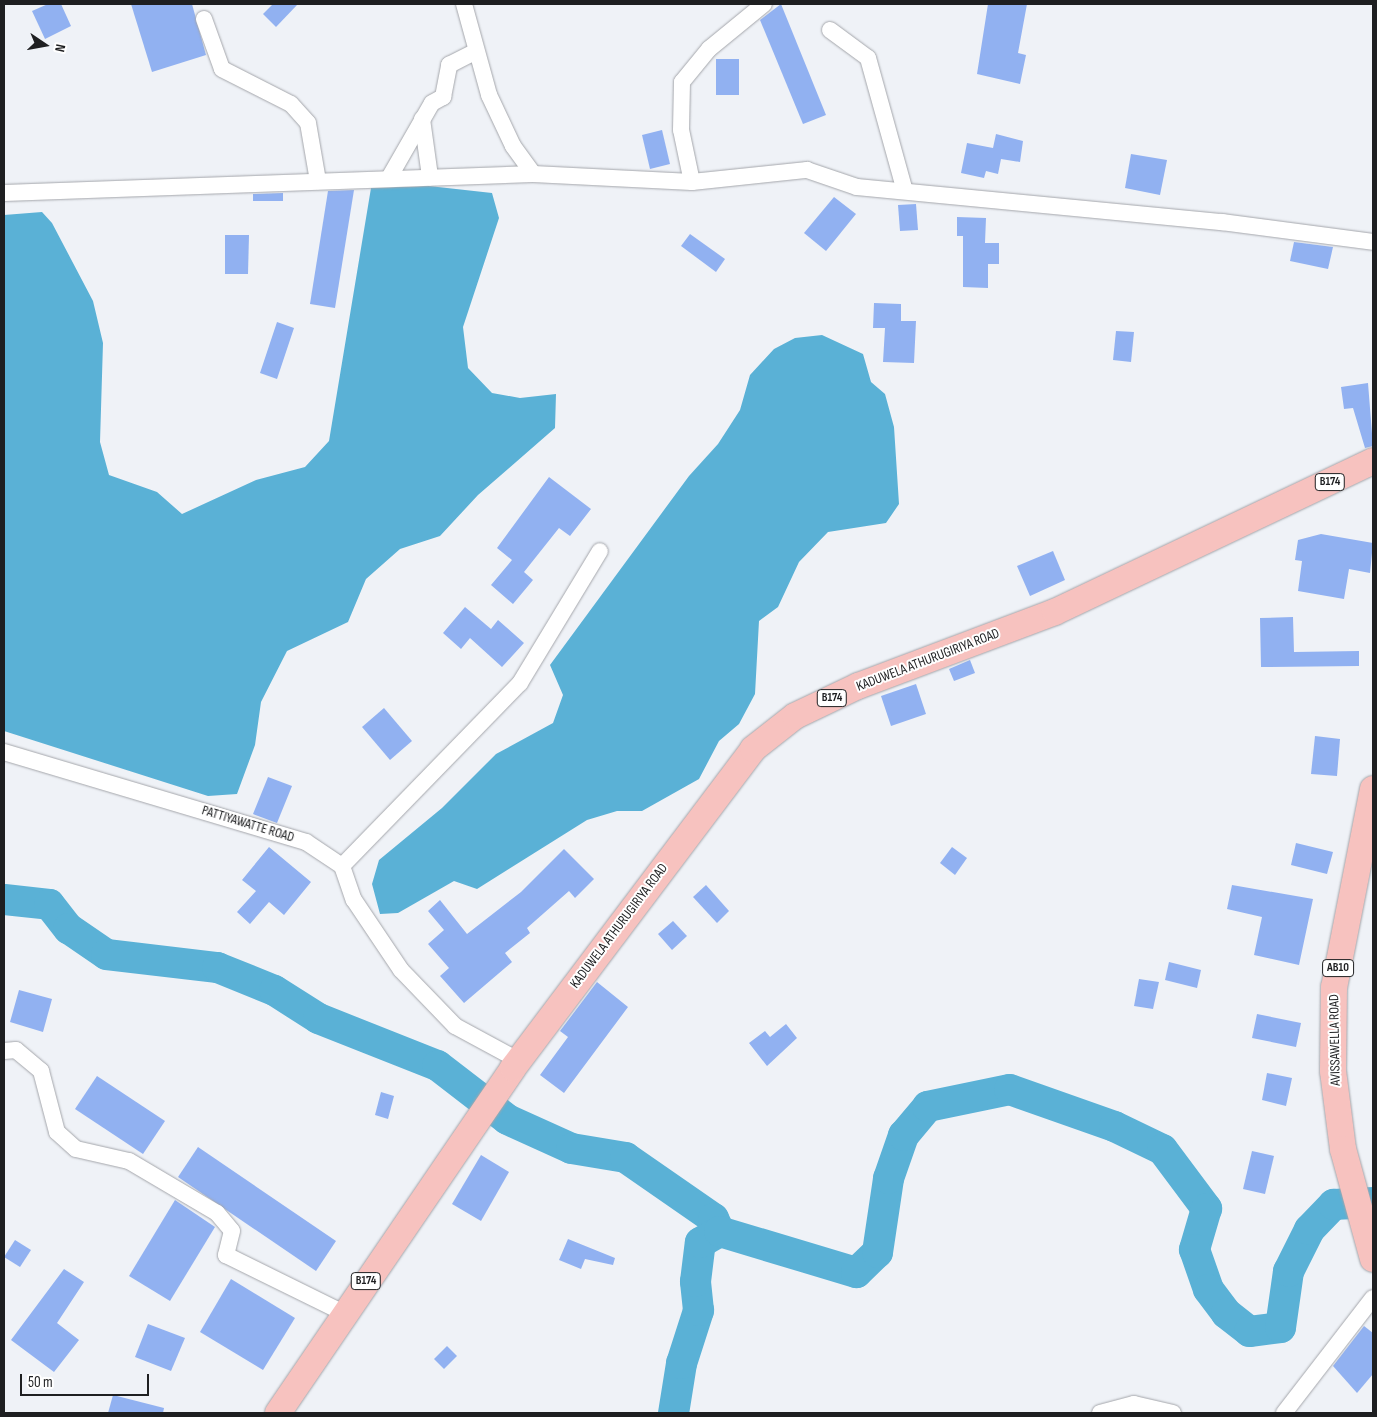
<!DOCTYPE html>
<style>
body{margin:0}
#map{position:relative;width:1377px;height:1417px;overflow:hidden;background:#eff2f7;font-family:"Sofia Sans Condensed",sans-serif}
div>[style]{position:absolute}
.water>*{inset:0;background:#5ab1d6}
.river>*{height:31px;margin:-15.5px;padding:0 15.5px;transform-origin:15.5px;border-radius:15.5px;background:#5ab1d6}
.building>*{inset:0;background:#91b1f1}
.roads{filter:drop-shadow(0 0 1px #a4a6ab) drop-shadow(0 0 1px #a4a6ab)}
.minor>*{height:16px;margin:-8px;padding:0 8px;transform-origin:8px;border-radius:8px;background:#fff}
.primary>*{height:26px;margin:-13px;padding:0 13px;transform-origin:13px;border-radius:13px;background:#f7c2bf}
span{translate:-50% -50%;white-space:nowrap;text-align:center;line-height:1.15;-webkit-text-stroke:4px #fff;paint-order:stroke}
.shield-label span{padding:1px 4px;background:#fff;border:1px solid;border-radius:4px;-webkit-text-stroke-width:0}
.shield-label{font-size:12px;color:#1e1f21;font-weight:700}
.street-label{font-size:14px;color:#1e1f21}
.frame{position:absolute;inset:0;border:5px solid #1e1f21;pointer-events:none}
.north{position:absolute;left:20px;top:20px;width:50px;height:50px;-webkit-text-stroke:4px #fff;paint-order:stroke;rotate:102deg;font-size:14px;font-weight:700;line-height:20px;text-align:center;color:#1e1f21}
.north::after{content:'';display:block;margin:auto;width:18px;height:22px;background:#1e1f21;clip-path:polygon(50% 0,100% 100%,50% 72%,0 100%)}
.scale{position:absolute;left:20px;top:1374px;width:129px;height:22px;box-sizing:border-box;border:2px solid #1e1f21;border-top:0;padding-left:6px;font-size:15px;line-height:18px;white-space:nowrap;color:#1e1f21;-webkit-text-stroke:4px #fff;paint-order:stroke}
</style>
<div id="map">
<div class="water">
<i style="clip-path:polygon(429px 186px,492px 193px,499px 218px,463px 327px,468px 368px,492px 393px,520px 398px,556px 394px,555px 428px,478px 495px,440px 536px,400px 549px,366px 579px,348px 622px,287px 651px,261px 702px,255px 745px,237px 794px,208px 796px,4px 731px,4px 215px,42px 212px,52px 223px,93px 301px,103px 343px,100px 442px,109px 475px,157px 492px,182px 514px,256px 480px,305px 467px,329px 441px,371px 188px)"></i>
<i style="clip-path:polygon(822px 335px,863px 354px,871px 382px,885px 394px,894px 427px,899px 504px,886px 523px,828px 532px,799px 562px,778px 607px,759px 621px,755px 694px,739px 724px,719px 741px,699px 779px,642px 811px,617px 811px,587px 820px,477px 889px,454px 881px,398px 913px,380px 914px,372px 884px,379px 860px,442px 808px,496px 754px,553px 723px,563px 695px,550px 665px,689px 476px,718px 444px,740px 410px,750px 375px,774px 349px,795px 338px)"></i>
</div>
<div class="river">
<i style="left:4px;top:899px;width:45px;rotate:6.3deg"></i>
<i style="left:49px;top:904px;width:31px;rotate:52deg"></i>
<i style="left:68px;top:928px;width:46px;rotate:34.4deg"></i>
<i style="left:106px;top:954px;width:112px;rotate:6.7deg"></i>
<i style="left:217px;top:967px;width:61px;rotate:22deg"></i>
<i style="left:274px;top:990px;width:52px;rotate:32.5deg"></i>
<i style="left:318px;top:1018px;width:128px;rotate:21.6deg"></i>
<i style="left:437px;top:1065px;width:88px;rotate:37.6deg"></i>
<i style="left:507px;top:1119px;width:70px;rotate:24.4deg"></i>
<i style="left:571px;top:1148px;width:55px;rotate:9.5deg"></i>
<i style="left:625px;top:1157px;width:107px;rotate:34.7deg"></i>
<i style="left:713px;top:1218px;width:14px;rotate:65deg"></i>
<i style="left:673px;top:1413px;width:51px;rotate:-80.9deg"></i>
<i style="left:681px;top:1363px;width:56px;rotate:-72.2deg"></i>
<i style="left:698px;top:1310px;width:29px;rotate:-96deg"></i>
<i style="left:695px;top:1281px;width:39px;rotate:-83deg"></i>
<i style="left:700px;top:1242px;width:22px;rotate:-30deg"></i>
<i style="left:719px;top:1231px;width:143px;rotate:16.7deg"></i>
<i style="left:856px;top:1272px;width:29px;rotate:-44deg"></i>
<i style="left:877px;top:1252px;width:75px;rotate:-81.5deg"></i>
<i style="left:888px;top:1178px;width:46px;rotate:-70.8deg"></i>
<i style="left:903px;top:1135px;width:38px;rotate:-50deg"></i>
<i style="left:927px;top:1106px;width:84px;rotate:-11.7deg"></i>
<i style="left:1009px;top:1089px;width:111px;rotate:19.4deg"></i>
<i style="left:1114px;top:1126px;width:53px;rotate:25.6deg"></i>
<i style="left:1162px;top:1149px;width:74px;rotate:53.3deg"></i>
<i style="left:1206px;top:1208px;width:43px;rotate:106.3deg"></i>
<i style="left:1194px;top:1249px;width:42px;rotate:70.7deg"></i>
<i style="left:1208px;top:1289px;width:30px;rotate:53deg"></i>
<i style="left:1226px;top:1313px;width:29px;rotate:38deg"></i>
<i style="left:1249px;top:1331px;width:31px;rotate:-7deg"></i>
<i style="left:1280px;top:1327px;width:57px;rotate:-81.9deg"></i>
<i style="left:1288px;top:1271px;width:47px;rotate:-63.4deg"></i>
<i style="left:1309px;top:1229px;width:35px;rotate:-46deg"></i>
<i style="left:1333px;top:1204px;width:40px;rotate:-2.9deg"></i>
</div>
<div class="building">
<i style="clip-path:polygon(48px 4px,61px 4px,71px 26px,45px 39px,32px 11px)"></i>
<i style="clip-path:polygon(131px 4px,192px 4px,206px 55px,152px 72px)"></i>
<i style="clip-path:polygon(273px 4px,298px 4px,276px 27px,263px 14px)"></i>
<i style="clip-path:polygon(781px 4px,826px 115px,803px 124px,760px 20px)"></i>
<i style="clip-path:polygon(988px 4px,1027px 4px,1018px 53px,1026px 55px,1020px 84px,977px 74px)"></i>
<i style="clip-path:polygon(716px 59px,739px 59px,739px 95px,716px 95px)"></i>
<i style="clip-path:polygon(662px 130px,670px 164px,650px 169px,642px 135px)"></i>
<i style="clip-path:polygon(996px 134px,1023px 141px,1020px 162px,1001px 159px,998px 174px,986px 171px,984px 178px,961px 173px,967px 143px,993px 148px)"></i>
<i style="clip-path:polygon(1131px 154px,1167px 160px,1160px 195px,1125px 188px)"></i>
<i style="clip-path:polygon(354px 190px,335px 308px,310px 304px,328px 191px)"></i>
<i style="clip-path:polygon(283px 193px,283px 201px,253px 201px,253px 194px)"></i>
<i style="clip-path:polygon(834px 197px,856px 214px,826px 251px,804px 233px)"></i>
<i style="clip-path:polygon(916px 204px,918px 230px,900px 231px,898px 205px)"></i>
<i style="clip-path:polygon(957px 217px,986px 218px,985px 243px,999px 243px,999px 264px,988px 264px,988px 288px,963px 287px,963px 236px,957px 236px)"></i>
<i style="clip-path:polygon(690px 234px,725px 259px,716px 272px,681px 246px)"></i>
<i style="clip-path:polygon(225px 235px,249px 235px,248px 274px,225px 274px)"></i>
<i style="clip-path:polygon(1294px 242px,1333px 247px,1328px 269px,1290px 261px)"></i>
<i style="clip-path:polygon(874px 303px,901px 304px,901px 321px,916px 321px,914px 363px,883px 362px,885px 328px,873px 328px)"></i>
<i style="clip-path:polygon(277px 322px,294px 328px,277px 379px,260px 373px)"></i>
<i style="clip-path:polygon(1116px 331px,1134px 332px,1131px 362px,1113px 360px)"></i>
<i style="clip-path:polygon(1368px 383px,1373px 446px,1365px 448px,1353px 408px,1344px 409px,1341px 387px)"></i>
<i style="clip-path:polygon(549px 477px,591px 509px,570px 536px,559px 528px,524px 572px,533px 580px,513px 604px,491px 585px,512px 560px,497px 548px)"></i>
<i style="clip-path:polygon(1321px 534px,1373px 543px,1370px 573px,1349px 569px,1344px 599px,1298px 591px,1302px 561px,1295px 560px,1298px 540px)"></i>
<i style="clip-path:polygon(1053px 551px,1065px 580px,1030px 596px,1017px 566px)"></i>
<i style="clip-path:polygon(465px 607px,491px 629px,498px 620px,524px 643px,502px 667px,470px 638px,461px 649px,443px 633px)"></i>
<i style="clip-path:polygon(1293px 617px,1294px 652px,1359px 651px,1359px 666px,1261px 667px,1260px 618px)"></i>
<i style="clip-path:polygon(970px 660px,975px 673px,954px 681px,949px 669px)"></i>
<i style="clip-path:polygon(916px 684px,926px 714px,891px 726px,881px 696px)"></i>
<i style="clip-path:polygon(384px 708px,412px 741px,390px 760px,362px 727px)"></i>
<i style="clip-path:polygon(1315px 736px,1340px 739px,1337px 776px,1311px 774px)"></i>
<i style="clip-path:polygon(268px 777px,292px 786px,277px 823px,253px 814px)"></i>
<i style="clip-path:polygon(1296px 843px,1333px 852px,1327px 874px,1291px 865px)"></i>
<i style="clip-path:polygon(269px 847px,311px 882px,284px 915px,269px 902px,250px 924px,237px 912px,256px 891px,242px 880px)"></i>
<i style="clip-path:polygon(952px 847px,967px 858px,955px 875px,940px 863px)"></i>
<i style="clip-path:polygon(564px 849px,594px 879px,575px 898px,569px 891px,527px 928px,530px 933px,505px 953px,512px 962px,464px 1003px,440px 976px,449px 968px,428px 944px,444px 930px,428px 911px,440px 900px,467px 934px,521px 892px)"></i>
<i style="clip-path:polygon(706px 885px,729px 911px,717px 923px,693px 897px)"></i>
<i style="clip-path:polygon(1232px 885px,1313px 899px,1299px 965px,1254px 955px,1262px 917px,1227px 909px)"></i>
<i style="clip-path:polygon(673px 921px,687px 936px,672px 950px,658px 934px)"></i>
<i style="clip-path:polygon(1169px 962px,1201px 970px,1197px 988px,1165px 980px)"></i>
<i style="clip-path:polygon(1139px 979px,1159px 982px,1153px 1009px,1134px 1006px)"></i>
<i style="clip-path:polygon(597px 982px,628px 1007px,564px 1093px,540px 1075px,568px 1037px,560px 1031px)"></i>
<i style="clip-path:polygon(19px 990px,52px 999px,43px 1032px,10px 1022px)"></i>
<i style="clip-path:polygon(1257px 1014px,1301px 1023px,1296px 1047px,1252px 1038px)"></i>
<i style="clip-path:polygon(786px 1024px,797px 1038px,767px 1066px,749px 1043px,765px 1031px,770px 1037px)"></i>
<i style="clip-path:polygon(1267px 1073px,1292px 1078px,1286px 1106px,1262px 1100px)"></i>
<i style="clip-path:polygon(97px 1076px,165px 1121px,143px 1154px,75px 1109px)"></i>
<i style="clip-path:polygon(381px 1092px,394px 1096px,388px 1119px,375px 1115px)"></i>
<i style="clip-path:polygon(198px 1147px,336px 1241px,316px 1271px,178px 1177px)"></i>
<i style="clip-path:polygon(1252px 1151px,1274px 1156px,1265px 1194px,1243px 1189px)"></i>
<i style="clip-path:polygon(481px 1155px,509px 1172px,481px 1221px,452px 1204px)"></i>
<i style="clip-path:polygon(175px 1200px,215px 1227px,170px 1301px,129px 1276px)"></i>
<i style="clip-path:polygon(568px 1239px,615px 1258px,613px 1265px,585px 1259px,581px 1269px,559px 1260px)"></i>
<i style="clip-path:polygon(15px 1240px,31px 1250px,20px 1267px,4px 1257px)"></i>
<i style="clip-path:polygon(64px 1269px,84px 1282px,57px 1323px,79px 1340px,54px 1372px,11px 1340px)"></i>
<i style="clip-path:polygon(231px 1279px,295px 1318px,263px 1370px,200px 1332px)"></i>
<i style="clip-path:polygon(148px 1324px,185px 1338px,171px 1371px,135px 1357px)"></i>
<i style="clip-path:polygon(1364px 1326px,1373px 1333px,1373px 1374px,1357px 1393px,1333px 1366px)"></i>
<i style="clip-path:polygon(447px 1346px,457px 1356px,444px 1369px,434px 1359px)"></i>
<i style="clip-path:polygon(113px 1395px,164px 1408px,163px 1413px,108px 1413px)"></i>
</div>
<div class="roads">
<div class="minor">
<i style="left:464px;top:4px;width:94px;rotate:74.6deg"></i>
<i style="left:489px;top:95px;width:56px;rotate:64.8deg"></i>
<i style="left:513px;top:146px;width:34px;rotate:54deg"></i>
<i style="left:204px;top:19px;width:53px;rotate:70.2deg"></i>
<i style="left:222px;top:69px;width:77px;rotate:26.9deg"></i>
<i style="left:291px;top:104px;width:25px;rotate:48deg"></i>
<i style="left:308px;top:123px;width:59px;rotate:80.2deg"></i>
<i style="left:830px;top:30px;width:47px;rotate:36.4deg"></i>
<i style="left:868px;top:58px;width:135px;rotate:74.5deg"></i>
<i style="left:422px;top:119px;width:59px;rotate:82.1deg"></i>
<i style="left:389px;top:178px;width:86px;rotate:-60.2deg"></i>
<i style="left:432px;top:103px;width:13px;rotate:-29deg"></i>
<i style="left:443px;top:97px;width:33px;rotate:-79deg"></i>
<i style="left:449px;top:65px;width:30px;rotate:-27deg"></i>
<i style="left:692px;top:182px;width:53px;rotate:-101.9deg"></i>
<i style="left:681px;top:130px;width:48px;rotate:-88.8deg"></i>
<i style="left:682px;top:82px;width:43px;rotate:-50.7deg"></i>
<i style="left:709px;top:49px;width:71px;rotate:-39.3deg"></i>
<i style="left:4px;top:193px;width:529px;rotate:-2.06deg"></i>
<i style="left:533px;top:174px;width:159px;rotate:2.9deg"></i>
<i style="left:692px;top:182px;width:116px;rotate:-6deg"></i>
<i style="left:807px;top:170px;width:53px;rotate:18.8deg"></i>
<i style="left:857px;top:187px;width:367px;rotate:5.5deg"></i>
<i style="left:1222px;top:222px;width:152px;rotate:7.5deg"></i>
<i style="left:4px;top:752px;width:315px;rotate:16.6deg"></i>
<i style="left:306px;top:842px;width:43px;rotate:33.7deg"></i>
<i style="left:342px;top:866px;width:36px;rotate:71deg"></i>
<i style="left:354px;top:900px;width:84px;rotate:56.1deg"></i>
<i style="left:401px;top:970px;width:78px;rotate:46deg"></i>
<i style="left:455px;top:1026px;width:72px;rotate:28.4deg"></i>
<i style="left:342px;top:866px;width:255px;rotate:-45.8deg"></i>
<i style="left:520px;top:683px;width:154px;rotate:-58.8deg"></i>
<i style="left:4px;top:1051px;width:12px;rotate:-5deg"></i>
<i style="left:16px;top:1050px;width:33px;rotate:40deg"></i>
<i style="left:41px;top:1071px;width:63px;rotate:75.3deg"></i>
<i style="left:57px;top:1132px;width:25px;rotate:42deg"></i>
<i style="left:76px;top:1149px;width:54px;rotate:12.8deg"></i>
<i style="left:129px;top:1161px;width:102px;rotate:30.6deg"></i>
<i style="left:217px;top:1213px;width:23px;rotate:50deg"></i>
<i style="left:232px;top:1231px;width:25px;rotate:104deg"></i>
<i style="left:226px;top:1255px;width:131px;rotate:26.2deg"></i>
<i style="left:1100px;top:1413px;width:35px;rotate:-15deg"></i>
<i style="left:1134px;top:1404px;width:40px;rotate:13deg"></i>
<i style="left:1284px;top:1413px;width:145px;rotate:-52.3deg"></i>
</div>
<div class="primary">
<i style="left:1373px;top:789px;width:202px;rotate:101.1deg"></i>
<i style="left:1334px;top:987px;width:84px;rotate:90.7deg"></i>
<i style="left:1333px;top:1071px;width:79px;rotate:82.7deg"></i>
<i style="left:1343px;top:1149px;width:114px;rotate:74.7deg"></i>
<i style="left:278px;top:1413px;width:417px;rotate:-55.7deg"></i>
<i style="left:513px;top:1068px;width:399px;rotate:-53deg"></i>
<i style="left:753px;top:749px;width:53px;rotate:-38.2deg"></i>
<i style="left:795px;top:716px;width:70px;rotate:-25.5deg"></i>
<i style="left:858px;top:686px;width:210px;rotate:-20.6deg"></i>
<i style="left:1055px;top:612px;width:352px;rotate:-25.4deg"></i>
</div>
</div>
<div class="shield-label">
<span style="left:1330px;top:482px">B174</span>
<span style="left:832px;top:698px">B174</span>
<span style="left:1338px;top:968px">AB10</span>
<span style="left:366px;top:1281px">B174</span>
</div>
<div class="street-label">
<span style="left:928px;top:660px;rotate:-21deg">KADUWELA ATHURUGIRIYA ROAD</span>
<span style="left:248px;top:824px;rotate:17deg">PATTIYAWATTE ROAD</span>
<span style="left:619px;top:926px;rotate:-53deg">KADUWELA ATHURUGIRIYA ROAD</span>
<span style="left:1335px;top:1040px;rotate:-91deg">AVISSAWELLA ROAD</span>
</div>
<div class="frame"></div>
<div class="north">N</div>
<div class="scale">50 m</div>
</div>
